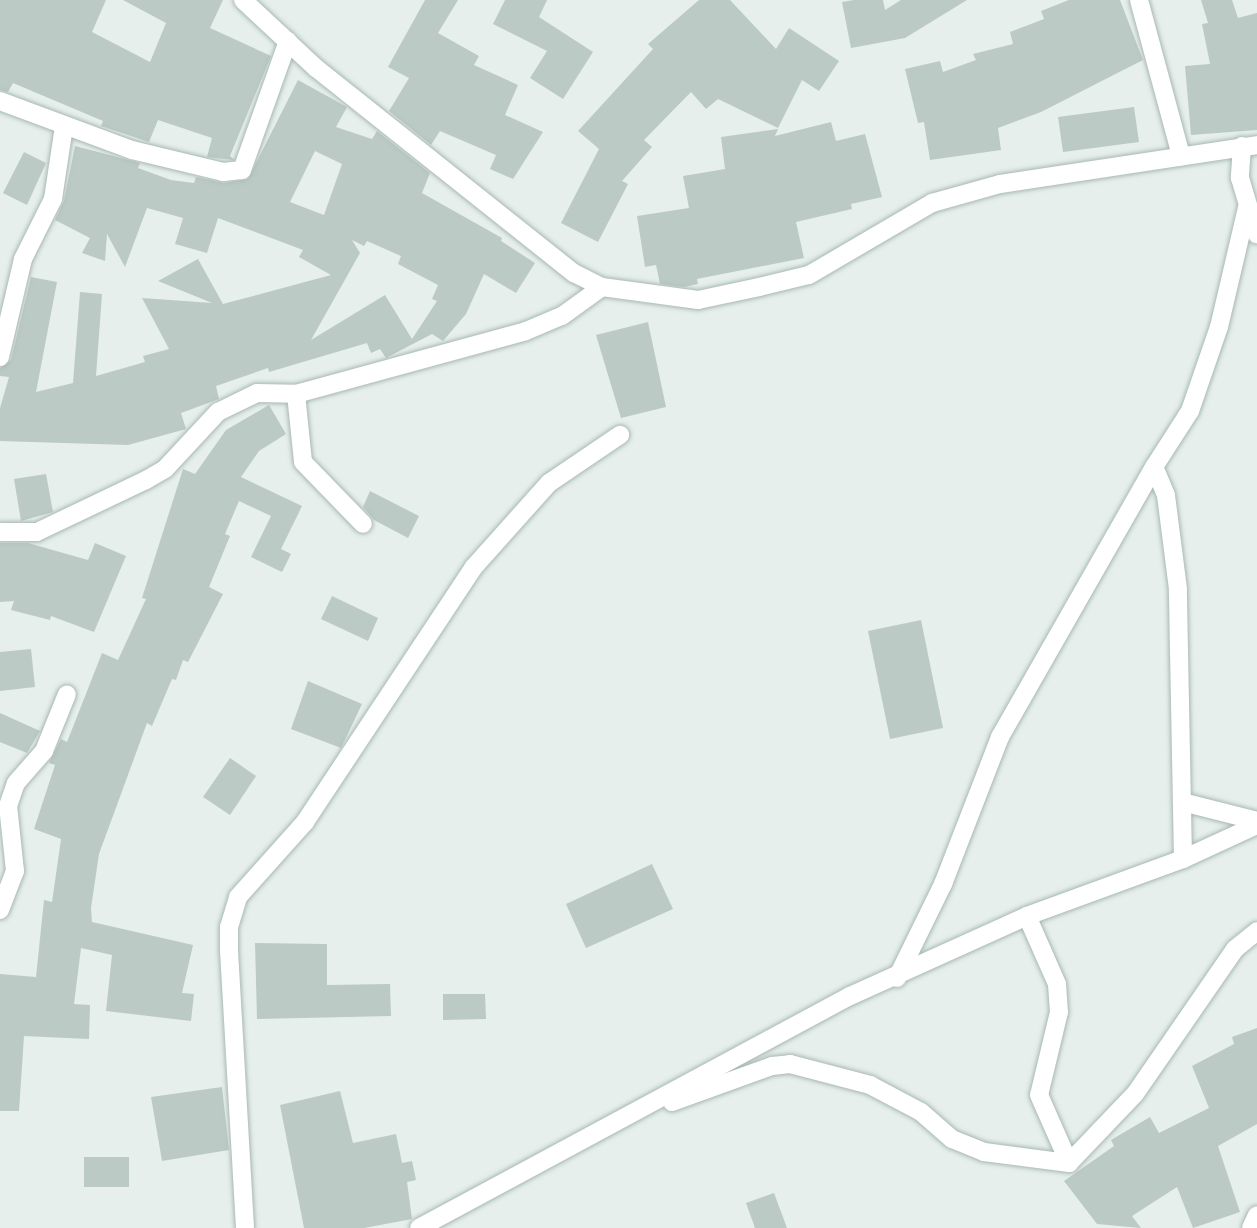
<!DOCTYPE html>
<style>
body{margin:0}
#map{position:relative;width:1257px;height:1228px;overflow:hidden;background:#e6efeb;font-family:Mulish,sans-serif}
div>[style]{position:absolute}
.building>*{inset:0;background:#bbcac4}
.roads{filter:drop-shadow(0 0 2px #a8b8b2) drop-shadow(0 0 2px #a8b8b2)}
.minor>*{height:18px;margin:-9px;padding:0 9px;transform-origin:9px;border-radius:9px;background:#fff}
span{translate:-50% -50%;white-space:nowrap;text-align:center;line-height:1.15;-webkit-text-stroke:4.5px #f7fbf9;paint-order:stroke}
</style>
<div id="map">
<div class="building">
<i style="clip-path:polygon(0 0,106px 0,92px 32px,150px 62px,166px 23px,123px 0,223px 0,210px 28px,271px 56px,230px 156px,234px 160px,207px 157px,212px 138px,158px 120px,149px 142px,101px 126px,103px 121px,13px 83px,8px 92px,0 90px)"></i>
<i style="clip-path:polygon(425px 0,458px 0,438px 33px,479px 56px,474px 65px,518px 85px,505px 115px,543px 132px,513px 179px,490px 169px,496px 155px,440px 131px,431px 145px,389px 111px,409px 78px,388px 67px)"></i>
<i style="clip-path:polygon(505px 0,547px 0,539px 17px,593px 52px,563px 99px,530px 78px,547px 51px,493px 24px)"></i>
<i style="clip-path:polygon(699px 0,730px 0,776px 49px,789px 28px,839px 61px,819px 91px,802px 80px,778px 128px,718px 99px,706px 109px,691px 92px,644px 140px,652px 147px,622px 181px,628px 184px,598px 242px,561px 223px,599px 149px,578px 131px,653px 49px,648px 44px)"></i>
<i style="clip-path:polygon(854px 0,883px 0,885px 10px,901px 0,967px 0,905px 38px,851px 48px,842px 2px)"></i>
<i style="clip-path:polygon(1069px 0,1120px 0,1143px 60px,1041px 112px,998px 128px,1001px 150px,930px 160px,924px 122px,918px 123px,905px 69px,940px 61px,943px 72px,976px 60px,973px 54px,1013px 44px,1010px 32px,1044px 19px,1041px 11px)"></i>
<i style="clip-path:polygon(1201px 0,1232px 0,1238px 18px,1257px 13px,1257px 130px,1191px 135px,1185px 66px,1210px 64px,1202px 24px,1208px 23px)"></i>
<i style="clip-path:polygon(evenodd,298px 80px,347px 107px,336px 127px,372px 139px,377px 131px,430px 173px,422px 193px,502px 238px,501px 241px,535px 263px,516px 293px,484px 274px,466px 314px,443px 341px,432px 334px,386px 358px,380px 349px,371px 353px,367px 343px,269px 372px,268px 368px,216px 386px,219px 399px,181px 413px,186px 429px,128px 445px,0 441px,0 408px,9px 377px,0 376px,0 368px,11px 360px,31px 277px,57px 282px,36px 392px,73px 383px,80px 292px,102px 294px,96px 376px,145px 362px,143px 356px,169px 349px,142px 298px,212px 303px,158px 281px,198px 259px,223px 304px,331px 275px,299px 257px,303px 250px,218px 218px,207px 253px,175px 244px,183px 218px,147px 208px,125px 267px,107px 234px,105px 261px,82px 253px,90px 238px,55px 220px,64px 201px,75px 146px,140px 163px,138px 168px,171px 180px,194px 183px,196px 177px,224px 183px,248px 179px,298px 80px,315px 151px,342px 164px,324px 215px,290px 202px,315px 151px,298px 80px,352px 240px,364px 246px,367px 241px,401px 256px,398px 264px,438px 285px,432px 299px,437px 301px,412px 339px,385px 295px,311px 340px,360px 253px,352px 240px)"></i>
<i style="clip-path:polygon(1134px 107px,1139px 142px,1063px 152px,1058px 117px)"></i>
<i style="clip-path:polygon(831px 122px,836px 141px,865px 134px,882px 197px,851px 204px,852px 209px,796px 222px,804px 258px,697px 279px,698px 284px,684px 287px,660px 284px,656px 265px,645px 267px,637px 216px,689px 208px,683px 176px,725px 169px,721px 137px,778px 129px,775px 136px)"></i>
<i style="clip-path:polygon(24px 152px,46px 163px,27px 205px,3px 193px)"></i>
<i style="clip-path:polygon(648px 322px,666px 407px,621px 418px,596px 335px)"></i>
<i style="clip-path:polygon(269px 405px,286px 434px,259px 451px,241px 477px,302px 506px,281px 549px,291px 554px,282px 572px,251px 557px,271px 516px,239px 501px,225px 534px,230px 536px,209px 587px,223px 594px,188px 662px,183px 660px,176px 680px,172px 679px,152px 726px,147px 723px,99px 854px,91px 908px,92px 922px,193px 945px,182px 993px,194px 994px,191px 1021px,106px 1011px,112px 955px,81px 948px,74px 1004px,90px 1005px,89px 1039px,24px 1036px,19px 1111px,0 1111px,0 974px,36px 977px,44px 900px,52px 902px,61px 839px,34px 829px,55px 765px,49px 763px,61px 739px,67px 742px,102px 653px,118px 660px,146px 599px,142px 598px,183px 469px,195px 474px,226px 430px)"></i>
<i style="clip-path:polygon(46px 474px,53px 512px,21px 521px,14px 479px)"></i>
<i style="clip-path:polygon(370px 491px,419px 516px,408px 538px,374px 520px,363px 507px)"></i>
<i style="clip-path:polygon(0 543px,28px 543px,88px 560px,95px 543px,126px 556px,94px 632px,51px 616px,50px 620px,11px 610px,14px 601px,0 602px)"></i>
<i style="clip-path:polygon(332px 596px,378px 618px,368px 641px,321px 619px)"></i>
<i style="clip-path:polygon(921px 620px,943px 728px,890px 739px,868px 631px)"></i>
<i style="clip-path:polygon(31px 649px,35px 687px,0 691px,0 652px)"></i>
<i style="clip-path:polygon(308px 681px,362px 704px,341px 748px,291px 729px)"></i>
<i style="clip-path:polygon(0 713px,40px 731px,27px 753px,0 742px)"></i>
<i style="clip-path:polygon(230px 758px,256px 776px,230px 815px,203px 797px)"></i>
<i style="clip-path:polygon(652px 864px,673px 909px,586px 948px,566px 904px)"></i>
<i style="clip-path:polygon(255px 943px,327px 944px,327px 985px,390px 984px,391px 1016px,257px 1019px)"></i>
<i style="clip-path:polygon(443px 994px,485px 994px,486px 1019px,443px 1020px)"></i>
<i style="clip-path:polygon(1257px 1028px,1257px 1124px,1218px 1146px,1240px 1212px,1193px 1228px,1177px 1187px,1132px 1216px,1141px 1228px,1097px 1224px,1064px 1181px,1114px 1146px,1111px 1140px,1150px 1117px,1159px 1133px,1209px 1108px,1192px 1066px,1234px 1044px,1232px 1037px)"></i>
<i style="clip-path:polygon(222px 1087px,229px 1150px,162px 1161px,151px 1097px)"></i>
<i style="clip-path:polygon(340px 1091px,353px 1143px,396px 1134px,402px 1163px,412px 1161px,416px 1180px,407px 1182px,412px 1219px,364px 1228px,304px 1228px,280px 1105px)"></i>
<i style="clip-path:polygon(84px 1157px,129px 1157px,129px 1187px,84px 1187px)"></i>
<i style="clip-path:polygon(774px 1193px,787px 1228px,755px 1228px,746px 1203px)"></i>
</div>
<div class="roads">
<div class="minor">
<i style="left:243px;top:0;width:100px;rotate:43deg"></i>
<i style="left:316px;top:68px;width:330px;rotate:38.5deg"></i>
<i style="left:574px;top:273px;width:31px;rotate:27deg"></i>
<i style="left:602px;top:287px;width:97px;rotate:7.7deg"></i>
<i style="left:698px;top:300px;width:62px;rotate:-12deg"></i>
<i style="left:759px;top:287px;width:51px;rotate:-13.5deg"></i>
<i style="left:809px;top:275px;width:143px;rotate:-30.3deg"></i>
<i style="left:932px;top:203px;width:71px;rotate:-15.6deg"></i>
<i style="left:1000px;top:184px;width:260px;rotate:-8.6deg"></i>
<i style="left:1139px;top:0;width:162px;rotate:74.9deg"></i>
<i style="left:0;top:101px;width:141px;rotate:20.4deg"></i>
<i style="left:132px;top:150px;width:94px;rotate:13.6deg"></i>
<i style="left:223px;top:172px;width:19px;rotate:-6deg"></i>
<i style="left:242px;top:170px;width:137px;rotate:-70.4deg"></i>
<i style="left:1242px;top:146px;width:32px;rotate:94deg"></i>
<i style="left:1240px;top:178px;width:59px;rotate:73.4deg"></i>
<i style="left:0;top:357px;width:101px;rotate:-76.8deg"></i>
<i style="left:23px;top:259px;width:67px;rotate:-63.4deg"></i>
<i style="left:53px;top:199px;width:74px;rotate:-81.4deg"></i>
<i style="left:296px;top:394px;width:68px;rotate:84.1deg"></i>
<i style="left:303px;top:462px;width:86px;rotate:45.9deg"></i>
<i style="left:0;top:532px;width:37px"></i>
<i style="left:37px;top:532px;width:121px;rotate:-25.5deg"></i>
<i style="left:146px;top:480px;width:22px;rotate:-30deg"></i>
<i style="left:165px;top:469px;width:78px;rotate:-47.1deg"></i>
<i style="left:218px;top:412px;width:43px;rotate:-26deg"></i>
<i style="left:257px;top:393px;width:39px;rotate:1deg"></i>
<i style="left:296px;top:394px;width:238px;rotate:-15.3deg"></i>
<i style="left:526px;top:331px;width:39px;rotate:-23deg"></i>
<i style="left:562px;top:316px;width:49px;rotate:-35.9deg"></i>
<i style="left:1182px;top:802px;width:77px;rotate:14.2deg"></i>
<i style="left:1183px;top:859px;width:270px;rotate:-91.1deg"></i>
<i style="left:1178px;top:589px;width:95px;rotate:-97.3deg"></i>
<i style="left:1166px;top:495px;width:30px;rotate:-113deg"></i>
<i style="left:1154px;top:467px;width:67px;rotate:-57.3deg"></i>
<i style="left:1190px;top:411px;width:89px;rotate:-71deg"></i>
<i style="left:1219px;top:327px;width:122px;rotate:-76.8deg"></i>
<i style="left:0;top:910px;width:42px;rotate:-69deg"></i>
<i style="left:15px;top:871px;width:65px;rotate:-96.1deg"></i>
<i style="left:8px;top:806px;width:24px;rotate:-71deg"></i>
<i style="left:16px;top:783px;width:43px;rotate:-48.8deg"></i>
<i style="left:44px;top:751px;width:61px;rotate:-68deg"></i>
<i style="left:1027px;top:916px;width:74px;rotate:66.2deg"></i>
<i style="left:1057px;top:984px;width:28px;rotate:86deg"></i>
<i style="left:1059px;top:1012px;width:85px;rotate:103.5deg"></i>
<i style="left:1039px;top:1095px;width:74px;rotate:66.2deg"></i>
<i style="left:897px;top:978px;width:105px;rotate:-63.9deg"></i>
<i style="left:943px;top:884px;width:158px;rotate:-68.8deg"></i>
<i style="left:1000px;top:737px;width:311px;rotate:-60.3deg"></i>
<i style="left:672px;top:1102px;width:106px;rotate:-19.8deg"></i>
<i style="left:772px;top:1066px;width:18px;rotate:-6deg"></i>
<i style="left:790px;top:1064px;width:83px;rotate:14.7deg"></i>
<i style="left:870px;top:1085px;width:58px;rotate:27.9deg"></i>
<i style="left:921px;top:1112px;width:41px;rotate:41.1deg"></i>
<i style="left:952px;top:1139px;width:35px;rotate:22deg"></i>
<i style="left:984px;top:1152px;width:86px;rotate:7.4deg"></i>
<i style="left:1069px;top:1163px;width:95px;rotate:-46.3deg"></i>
<i style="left:1135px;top:1094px;width:176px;rotate:-55.4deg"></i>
<i style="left:1235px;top:949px;width:28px;rotate:-39deg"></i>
<i style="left:245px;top:1228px;width:276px;rotate:-93.3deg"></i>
<i style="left:229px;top:952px;width:25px;rotate:-90deg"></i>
<i style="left:229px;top:927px;width:31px;rotate:-73deg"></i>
<i style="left:238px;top:897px;width:101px;rotate:-48.2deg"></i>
<i style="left:305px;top:822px;width:305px;rotate:-56.5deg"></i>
<i style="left:473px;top:568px;width:114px;rotate:-48.2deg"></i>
<i style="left:549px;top:483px;width:86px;rotate:-34.1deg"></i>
<i style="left:419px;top:1228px;width:489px;rotate:-28.3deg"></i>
<i style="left:850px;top:996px;width:194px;rotate:-24.3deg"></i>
<i style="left:1027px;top:916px;width:166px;rotate:-20.1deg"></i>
<i style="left:1183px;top:859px;width:81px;rotate:-24.7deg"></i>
<i style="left:1251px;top:1228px;width:14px;rotate:-65deg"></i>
</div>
</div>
</div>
